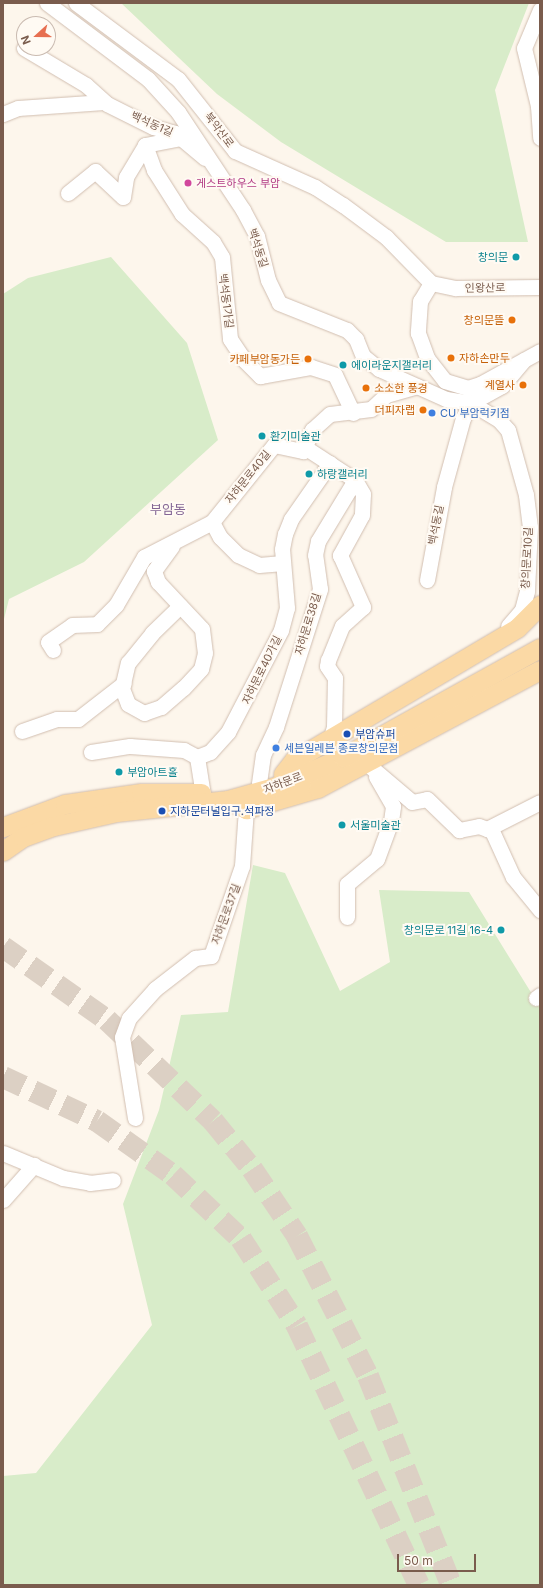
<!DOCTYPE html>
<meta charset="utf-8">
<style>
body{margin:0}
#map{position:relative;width:543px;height:1588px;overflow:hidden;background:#fdf6ec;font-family:Inter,"Noto Sans KR",sans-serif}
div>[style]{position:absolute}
.green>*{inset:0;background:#d8ecc9}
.highway-tunnel>*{height:22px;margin-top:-11px;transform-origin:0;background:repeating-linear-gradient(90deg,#dcd0c4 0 22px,transparent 0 33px)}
.roads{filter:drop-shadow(0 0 1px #d1beb0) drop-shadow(0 0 1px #d1beb0)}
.minor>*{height:15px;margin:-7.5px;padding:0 7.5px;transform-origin:7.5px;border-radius:7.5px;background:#fff}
.major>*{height:19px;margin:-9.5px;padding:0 9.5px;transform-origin:9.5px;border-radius:9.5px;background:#fbd9a5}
.dots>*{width:11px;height:11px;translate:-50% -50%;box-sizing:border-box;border:2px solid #fffaf3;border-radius:50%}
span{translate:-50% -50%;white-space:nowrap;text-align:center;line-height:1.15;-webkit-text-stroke:4px #fffaf3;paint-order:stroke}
.street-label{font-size:11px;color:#7a5c4d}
.hotel-label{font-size:11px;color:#b23c85}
.left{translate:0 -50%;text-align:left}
.culture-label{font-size:11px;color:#0d838f}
.right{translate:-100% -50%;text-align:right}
.food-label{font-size:11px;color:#c56008}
.shop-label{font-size:11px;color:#366cbe}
.transit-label{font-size:11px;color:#164399}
.quarter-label{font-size:13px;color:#846695}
.frame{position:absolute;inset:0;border:4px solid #7a5c4d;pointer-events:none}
.north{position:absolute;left:16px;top:16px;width:40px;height:40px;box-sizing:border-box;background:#fffaf3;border:1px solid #cabbb1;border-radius:50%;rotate:249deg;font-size:11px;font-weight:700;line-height:16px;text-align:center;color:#7a5c4d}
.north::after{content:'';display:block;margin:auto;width:14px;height:18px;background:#e76f51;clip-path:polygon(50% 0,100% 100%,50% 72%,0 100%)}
.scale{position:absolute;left:397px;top:1554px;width:79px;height:18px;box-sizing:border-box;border:2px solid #7a5c4d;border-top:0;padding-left:5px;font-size:12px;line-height:14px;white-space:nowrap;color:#7a5c4d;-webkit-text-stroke:3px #fffaf3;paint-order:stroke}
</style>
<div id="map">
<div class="green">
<i style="clip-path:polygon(121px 3px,529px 3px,495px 90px,528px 242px,446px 242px,281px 142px,217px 94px)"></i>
<i style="clip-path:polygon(111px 257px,187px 343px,218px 440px,84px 562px,9px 599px,3px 623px,3px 294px,28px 278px)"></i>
<i style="clip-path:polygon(253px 865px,285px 873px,340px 991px,390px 962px,379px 890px,469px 892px,540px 1007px,540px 1585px,3px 1585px,3px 1476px,36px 1473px,152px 1325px,123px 1204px,159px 1110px,181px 1015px,228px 1012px)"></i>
</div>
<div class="highway-tunnel">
<i style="left:3px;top:947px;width:127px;rotate:35.1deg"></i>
<i style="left:107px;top:1020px;width:146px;rotate:43.6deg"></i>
<i style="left:213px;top:1121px;width:62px;rotate:50.9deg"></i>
<i style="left:252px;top:1169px;width:81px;rotate:56.1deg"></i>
<i style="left:297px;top:1236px;width:157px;rotate:63.1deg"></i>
<i style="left:368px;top:1376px;width:225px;rotate:68.3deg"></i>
<i style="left:3px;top:1077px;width:104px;rotate:25.1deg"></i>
<i style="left:97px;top:1121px;width:93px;rotate:35.4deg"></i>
<i style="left:173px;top:1175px;width:93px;rotate:43.3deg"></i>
<i style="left:241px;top:1239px;width:103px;rotate:57.2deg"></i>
<i style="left:297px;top:1326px;width:286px;rotate:64.8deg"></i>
</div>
<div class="roads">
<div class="minor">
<i style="left:47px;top:3px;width:126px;rotate:37deg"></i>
<i style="left:148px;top:79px;width:45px;rotate:47.7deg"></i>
<i style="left:178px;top:112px;width:118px;rotate:56.4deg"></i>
<i style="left:243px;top:210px;width:30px;rotate:62deg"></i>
<i style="left:257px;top:236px;width:45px;rotate:76deg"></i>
<i style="left:268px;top:280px;width:25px;rotate:64deg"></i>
<i style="left:279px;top:303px;width:73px;rotate:21.7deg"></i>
<i style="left:347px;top:330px;width:13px;rotate:45deg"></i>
<i style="left:356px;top:339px;width:18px;rotate:68deg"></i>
<i style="left:363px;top:356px;width:21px;rotate:39deg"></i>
<i style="left:379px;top:369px;width:73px;rotate:24.1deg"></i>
<i style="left:446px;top:399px;width:25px;rotate:9deg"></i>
<i style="left:471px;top:403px;width:35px;rotate:-29deg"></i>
<i style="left:502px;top:386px;width:34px;rotate:-50deg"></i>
<i style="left:76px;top:3px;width:127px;rotate:36.7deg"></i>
<i style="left:178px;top:79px;width:92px;rotate:51.6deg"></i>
<i style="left:235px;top:151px;width:88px;rotate:24.2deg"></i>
<i style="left:315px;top:187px;width:33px;rotate:33deg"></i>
<i style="left:343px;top:205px;width:54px;rotate:36.7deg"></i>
<i style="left:386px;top:237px;width:64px;rotate:45.6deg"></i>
<i style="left:431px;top:283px;width:25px;rotate:12deg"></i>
<i style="left:455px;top:288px;width:85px;rotate:-0.7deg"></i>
<i style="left:540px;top:10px;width:41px;rotate:112.8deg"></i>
<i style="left:524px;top:48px;width:60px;rotate:76.4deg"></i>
<i style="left:538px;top:106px;width:32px;rotate:86deg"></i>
<i style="left:24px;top:48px;width:72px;rotate:30.8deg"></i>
<i style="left:86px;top:85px;width:28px;rotate:42deg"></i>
<i style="left:107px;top:104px;width:51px;rotate:26.6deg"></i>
<i style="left:153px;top:127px;width:23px;rotate:15deg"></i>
<i style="left:175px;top:133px;width:39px;rotate:40deg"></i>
<i style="left:3px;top:114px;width:16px;rotate:-22deg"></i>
<i style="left:18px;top:108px;width:86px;rotate:-4deg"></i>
<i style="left:145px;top:145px;width:27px;rotate:70deg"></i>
<i style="left:154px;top:170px;width:52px;rotate:57.5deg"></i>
<i style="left:182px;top:214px;width:42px;rotate:42.1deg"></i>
<i style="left:213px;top:242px;width:17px;rotate:59deg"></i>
<i style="left:222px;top:257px;width:82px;rotate:84.4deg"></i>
<i style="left:230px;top:339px;width:25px;rotate:56deg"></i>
<i style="left:244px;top:360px;width:23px;rotate:45deg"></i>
<i style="left:260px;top:376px;width:52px;rotate:-10deg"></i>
<i style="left:311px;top:367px;width:25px;rotate:18deg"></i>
<i style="left:335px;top:375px;width:42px;rotate:64.7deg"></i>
<i style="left:68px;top:193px;width:35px;rotate:-39deg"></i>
<i style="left:95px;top:171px;width:38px;rotate:43deg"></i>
<i style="left:123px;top:197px;width:20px;rotate:-81deg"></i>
<i style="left:126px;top:177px;width:37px;rotate:-59deg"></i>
<i style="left:145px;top:145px;width:37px;rotate:-11deg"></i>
<i style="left:431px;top:283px;width:21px;rotate:121deg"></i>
<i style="left:420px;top:301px;width:32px;rotate:94deg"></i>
<i style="left:418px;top:333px;width:27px;rotate:70deg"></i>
<i style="left:427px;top:358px;width:29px;rotate:52deg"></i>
<i style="left:445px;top:381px;width:24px;rotate:17deg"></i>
<i style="left:468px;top:388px;width:13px;rotate:-18deg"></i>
<i style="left:480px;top:384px;width:68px;rotate:-28.8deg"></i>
<i style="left:306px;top:448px;width:59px;rotate:33.1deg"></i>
<i style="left:355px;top:480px;width:16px;rotate:60deg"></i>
<i style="left:363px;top:494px;width:21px;rotate:93deg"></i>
<i style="left:362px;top:515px;width:46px;rotate:118.8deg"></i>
<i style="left:340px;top:555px;width:57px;rotate:66.1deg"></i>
<i style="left:363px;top:607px;width:28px;rotate:138deg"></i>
<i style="left:342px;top:626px;width:37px;rotate:112deg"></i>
<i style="left:328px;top:660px;width:6px;rotate:99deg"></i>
<i style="left:327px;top:666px;width:14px;rotate:56deg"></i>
<i style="left:335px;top:678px;width:49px;rotate:91.2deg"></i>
<i style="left:334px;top:727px;width:14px;rotate:107deg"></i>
<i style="left:212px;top:522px;width:17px;rotate:62deg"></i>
<i style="left:220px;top:537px;width:25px;rotate:45deg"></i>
<i style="left:238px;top:555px;width:23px;rotate:25deg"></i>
<i style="left:259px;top:565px;width:24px;rotate:-5deg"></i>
<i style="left:172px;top:546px;width:31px;rotate:126deg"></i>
<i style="left:154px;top:571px;width:12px;rotate:70deg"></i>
<i style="left:158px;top:582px;width:64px;rotate:46.9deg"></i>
<i style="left:202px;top:629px;width:24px;rotate:83deg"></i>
<i style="left:205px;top:653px;width:16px;rotate:104deg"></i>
<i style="left:201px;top:669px;width:26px;rotate:133deg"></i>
<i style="left:183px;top:688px;width:29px;rotate:139deg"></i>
<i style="left:161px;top:707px;width:18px;rotate:161deg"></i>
<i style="left:144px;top:713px;width:18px;rotate:-151deg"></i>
<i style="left:128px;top:704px;width:17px;rotate:-111deg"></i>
<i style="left:122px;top:688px;width:26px;rotate:-77deg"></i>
<i style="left:128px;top:663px;width:38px;rotate:-51deg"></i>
<i style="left:152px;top:633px;width:39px;rotate:-44deg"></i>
<i style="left:427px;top:580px;width:95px;rotate:-79.6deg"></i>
<i style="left:444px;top:487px;width:72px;rotate:-74.6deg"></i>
<i style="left:463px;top:418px;width:17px;rotate:-62deg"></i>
<i style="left:471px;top:403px;width:33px;rotate:31deg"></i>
<i style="left:499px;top:420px;width:13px;rotate:48deg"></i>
<i style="left:508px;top:430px;width:67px;rotate:74.5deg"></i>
<i style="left:526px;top:495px;width:32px;rotate:83deg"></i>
<i style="left:530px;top:527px;width:64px;rotate:92.7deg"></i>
<i style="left:527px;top:591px;width:20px;rotate:105deg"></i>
<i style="left:522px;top:610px;width:21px;rotate:131deg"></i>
<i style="left:53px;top:650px;width:9px;rotate:-122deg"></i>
<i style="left:48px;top:642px;width:29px;rotate:-35deg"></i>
<i style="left:72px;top:625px;width:25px;rotate:-2deg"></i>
<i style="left:97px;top:624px;width:27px;rotate:-45deg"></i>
<i style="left:116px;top:605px;width:56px;rotate:-59.7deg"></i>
<i style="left:144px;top:557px;width:76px;rotate:-27.2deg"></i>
<i style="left:212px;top:522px;width:99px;rotate:-51.2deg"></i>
<i style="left:274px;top:445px;width:30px;rotate:12deg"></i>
<i style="left:303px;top:451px;width:23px;rotate:-67deg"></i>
<i style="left:312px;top:430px;width:24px;rotate:-42deg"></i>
<i style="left:330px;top:414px;width:41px;rotate:-7deg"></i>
<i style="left:371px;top:409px;width:21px;rotate:-43deg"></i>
<i style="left:386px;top:395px;width:32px;rotate:-16deg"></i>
<i style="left:22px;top:731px;width:37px;rotate:-19deg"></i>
<i style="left:57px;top:719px;width:21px"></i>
<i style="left:78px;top:719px;width:58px;rotate:-38deg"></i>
<i style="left:91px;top:752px;width:39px;rotate:-9deg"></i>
<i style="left:130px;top:746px;width:54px;rotate:4.2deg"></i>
<i style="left:184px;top:750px;width:15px;rotate:28deg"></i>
<i style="left:197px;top:757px;width:36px;rotate:81deg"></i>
<i style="left:197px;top:757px;width:14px;rotate:-21deg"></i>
<i style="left:210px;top:752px;width:27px;rotate:-48deg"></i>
<i style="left:228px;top:732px;width:115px;rotate:-62.5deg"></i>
<i style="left:281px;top:630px;width:23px;rotate:-75deg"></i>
<i style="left:287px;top:608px;width:59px;rotate:-94.8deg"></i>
<i style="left:282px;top:549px;width:15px;rotate:-79deg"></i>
<i style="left:285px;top:534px;width:16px;rotate:-68deg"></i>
<i style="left:291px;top:519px;width:68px;rotate:-55.1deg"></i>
<i style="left:366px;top:763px;width:60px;rotate:40.3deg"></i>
<i style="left:412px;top:802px;width:15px;rotate:-11deg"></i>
<i style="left:427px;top:799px;width:45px;rotate:44.1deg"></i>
<i style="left:459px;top:830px;width:20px;rotate:-11deg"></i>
<i style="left:479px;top:826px;width:14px;rotate:21deg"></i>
<i style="left:492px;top:831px;width:51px;rotate:65.5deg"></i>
<i style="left:513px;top:877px;width:43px;rotate:50.7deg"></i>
<i style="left:259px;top:783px;width:28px;rotate:-82deg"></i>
<i style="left:263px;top:755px;width:31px;rotate:-65deg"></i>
<i style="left:276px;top:727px;width:145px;rotate:-72.3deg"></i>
<i style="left:320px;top:589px;width:34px;rotate:-98deg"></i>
<i style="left:315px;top:555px;width:14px;rotate:-78deg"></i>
<i style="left:318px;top:541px;width:71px;rotate:-58.8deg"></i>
<i style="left:487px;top:829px;width:59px;rotate:-27deg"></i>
<i style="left:347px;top:917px;width:33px;rotate:-90deg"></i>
<i style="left:347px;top:884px;width:39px;rotate:-40deg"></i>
<i style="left:377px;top:859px;width:40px;rotate:-69.8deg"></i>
<i style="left:391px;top:821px;width:15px;rotate:-82deg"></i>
<i style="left:393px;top:806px;width:34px;rotate:-120deg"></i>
<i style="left:536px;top:998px;width:5px;rotate:-37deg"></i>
<i style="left:135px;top:1118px;width:82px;rotate:-99.1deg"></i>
<i style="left:122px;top:1037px;width:20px;rotate:-70deg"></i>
<i style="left:129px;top:1018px;width:39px;rotate:-48deg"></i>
<i style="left:155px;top:989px;width:51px;rotate:-37.8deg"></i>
<i style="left:195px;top:958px;width:16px;rotate:-7deg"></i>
<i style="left:211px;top:956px;width:95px;rotate:-71deg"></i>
<i style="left:242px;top:866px;width:57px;rotate:-86deg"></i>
<i style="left:3px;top:1153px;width:65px;rotate:22.6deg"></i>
<i style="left:63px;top:1178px;width:27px;rotate:10deg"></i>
<i style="left:90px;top:1183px;width:23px;rotate:-7deg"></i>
<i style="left:3px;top:1200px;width:47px;rotate:-48.5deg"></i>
</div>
<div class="major">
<i style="left:283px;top:774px;width:18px;rotate:-52deg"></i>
<i style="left:294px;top:760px;width:259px;rotate:-30.6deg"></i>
<i style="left:517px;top:628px;width:33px;rotate:-45deg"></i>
<i style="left:235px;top:803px;width:13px;rotate:29deg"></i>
<i style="left:246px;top:809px;width:75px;rotate:-16.3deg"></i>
<i style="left:318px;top:788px;width:251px;rotate:-28deg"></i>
<i style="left:3px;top:827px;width:66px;rotate:-20.4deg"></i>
<i style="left:65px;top:804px;width:77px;rotate:-8.2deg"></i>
<i style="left:141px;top:793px;width:60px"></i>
<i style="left:3px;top:851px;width:24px;rotate:-35deg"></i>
<i style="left:23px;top:837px;width:33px;rotate:-20deg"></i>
<i style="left:54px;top:826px;width:64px;rotate:-12.7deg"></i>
<i style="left:116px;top:812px;width:113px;rotate:-6.1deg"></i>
<i style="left:228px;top:800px;width:48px;rotate:-15.8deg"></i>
<i style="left:274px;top:787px;width:75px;rotate:-23.5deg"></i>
<i style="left:343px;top:757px;width:225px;rotate:-29deg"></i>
</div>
</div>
<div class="dots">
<i style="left:188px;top:183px;background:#d1479c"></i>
<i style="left:516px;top:257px;background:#0f9aa8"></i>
<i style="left:512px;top:320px;background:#e8710a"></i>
<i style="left:451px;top:358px;background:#e8710a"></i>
<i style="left:308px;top:359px;background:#e8710a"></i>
<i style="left:343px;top:365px;background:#0f9aa8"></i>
<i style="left:523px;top:385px;background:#e8710a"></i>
<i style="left:366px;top:388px;background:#e8710a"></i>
<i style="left:423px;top:410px;background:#e8710a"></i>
<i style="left:432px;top:413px;background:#3f7fe0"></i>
<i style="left:262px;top:436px;background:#0f9aa8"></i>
<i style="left:309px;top:474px;background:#0f9aa8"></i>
<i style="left:347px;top:734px;background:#1a4fb4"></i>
<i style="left:276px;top:748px;background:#3f7fe0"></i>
<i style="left:119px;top:772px;background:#0f9aa8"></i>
<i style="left:162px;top:811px;background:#1a4fb4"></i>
<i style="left:342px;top:825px;background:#0f9aa8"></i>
<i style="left:501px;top:930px;background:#0f9aa8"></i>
</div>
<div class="street-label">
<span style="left:152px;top:124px;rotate:24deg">백석동1길</span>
<span style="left:219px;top:130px;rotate:53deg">북악산로</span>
<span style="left:258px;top:248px;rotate:72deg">백석동길</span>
<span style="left:485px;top:288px;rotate:-1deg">인왕산로</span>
<span style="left:226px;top:301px;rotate:83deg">백석동1가길</span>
<span style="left:248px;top:477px;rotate:-51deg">자하문로40길</span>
<span style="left:436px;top:525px;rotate:-79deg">백석동길</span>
<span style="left:527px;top:558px;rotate:-87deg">창의문로10길</span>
<span style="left:308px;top:624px;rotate:-73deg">자하문로38길</span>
<span style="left:262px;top:670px;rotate:-64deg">자하문로40가길</span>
<span style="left:283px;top:783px;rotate:-21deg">자하문로</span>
<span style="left:226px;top:914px;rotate:-70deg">자하문로37길</span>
</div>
<div class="hotel-label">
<span class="left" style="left:196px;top:183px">게스트하우스 부암</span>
</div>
<div class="culture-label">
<span class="right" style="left:508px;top:257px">창의문</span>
<span class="left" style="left:351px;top:365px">에이라운지갤러리</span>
<span class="left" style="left:270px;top:436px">환기미술관</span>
<span class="left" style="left:317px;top:474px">하랑갤러리</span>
<span class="left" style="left:127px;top:772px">부암아트홀</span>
<span class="left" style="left:350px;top:825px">서울미술관</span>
<span class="right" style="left:493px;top:930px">창의문로 11길 16-4</span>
</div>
<div class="food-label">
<span class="right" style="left:504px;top:320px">창의문뜰</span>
<span class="left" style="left:459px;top:358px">자하손만두</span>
<span class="right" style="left:300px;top:359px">카페부암동가든</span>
<span class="right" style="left:515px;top:385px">계열사</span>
<span class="left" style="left:374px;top:388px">소소한 풍경</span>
<span class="right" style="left:415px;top:410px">더피자랩</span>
</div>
<div class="shop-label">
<span class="left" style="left:440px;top:413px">CU 부암럭키점</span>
<span class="left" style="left:284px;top:748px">세븐일레븐 종로창의문점</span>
</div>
<div class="transit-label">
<span class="left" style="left:355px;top:734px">부암슈퍼</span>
<span class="left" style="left:170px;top:811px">지하문터널입구.석파정</span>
</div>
<div class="quarter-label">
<span style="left:168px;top:509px">부암동</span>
</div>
<div class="frame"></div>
<div class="north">N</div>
<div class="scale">50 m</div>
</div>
